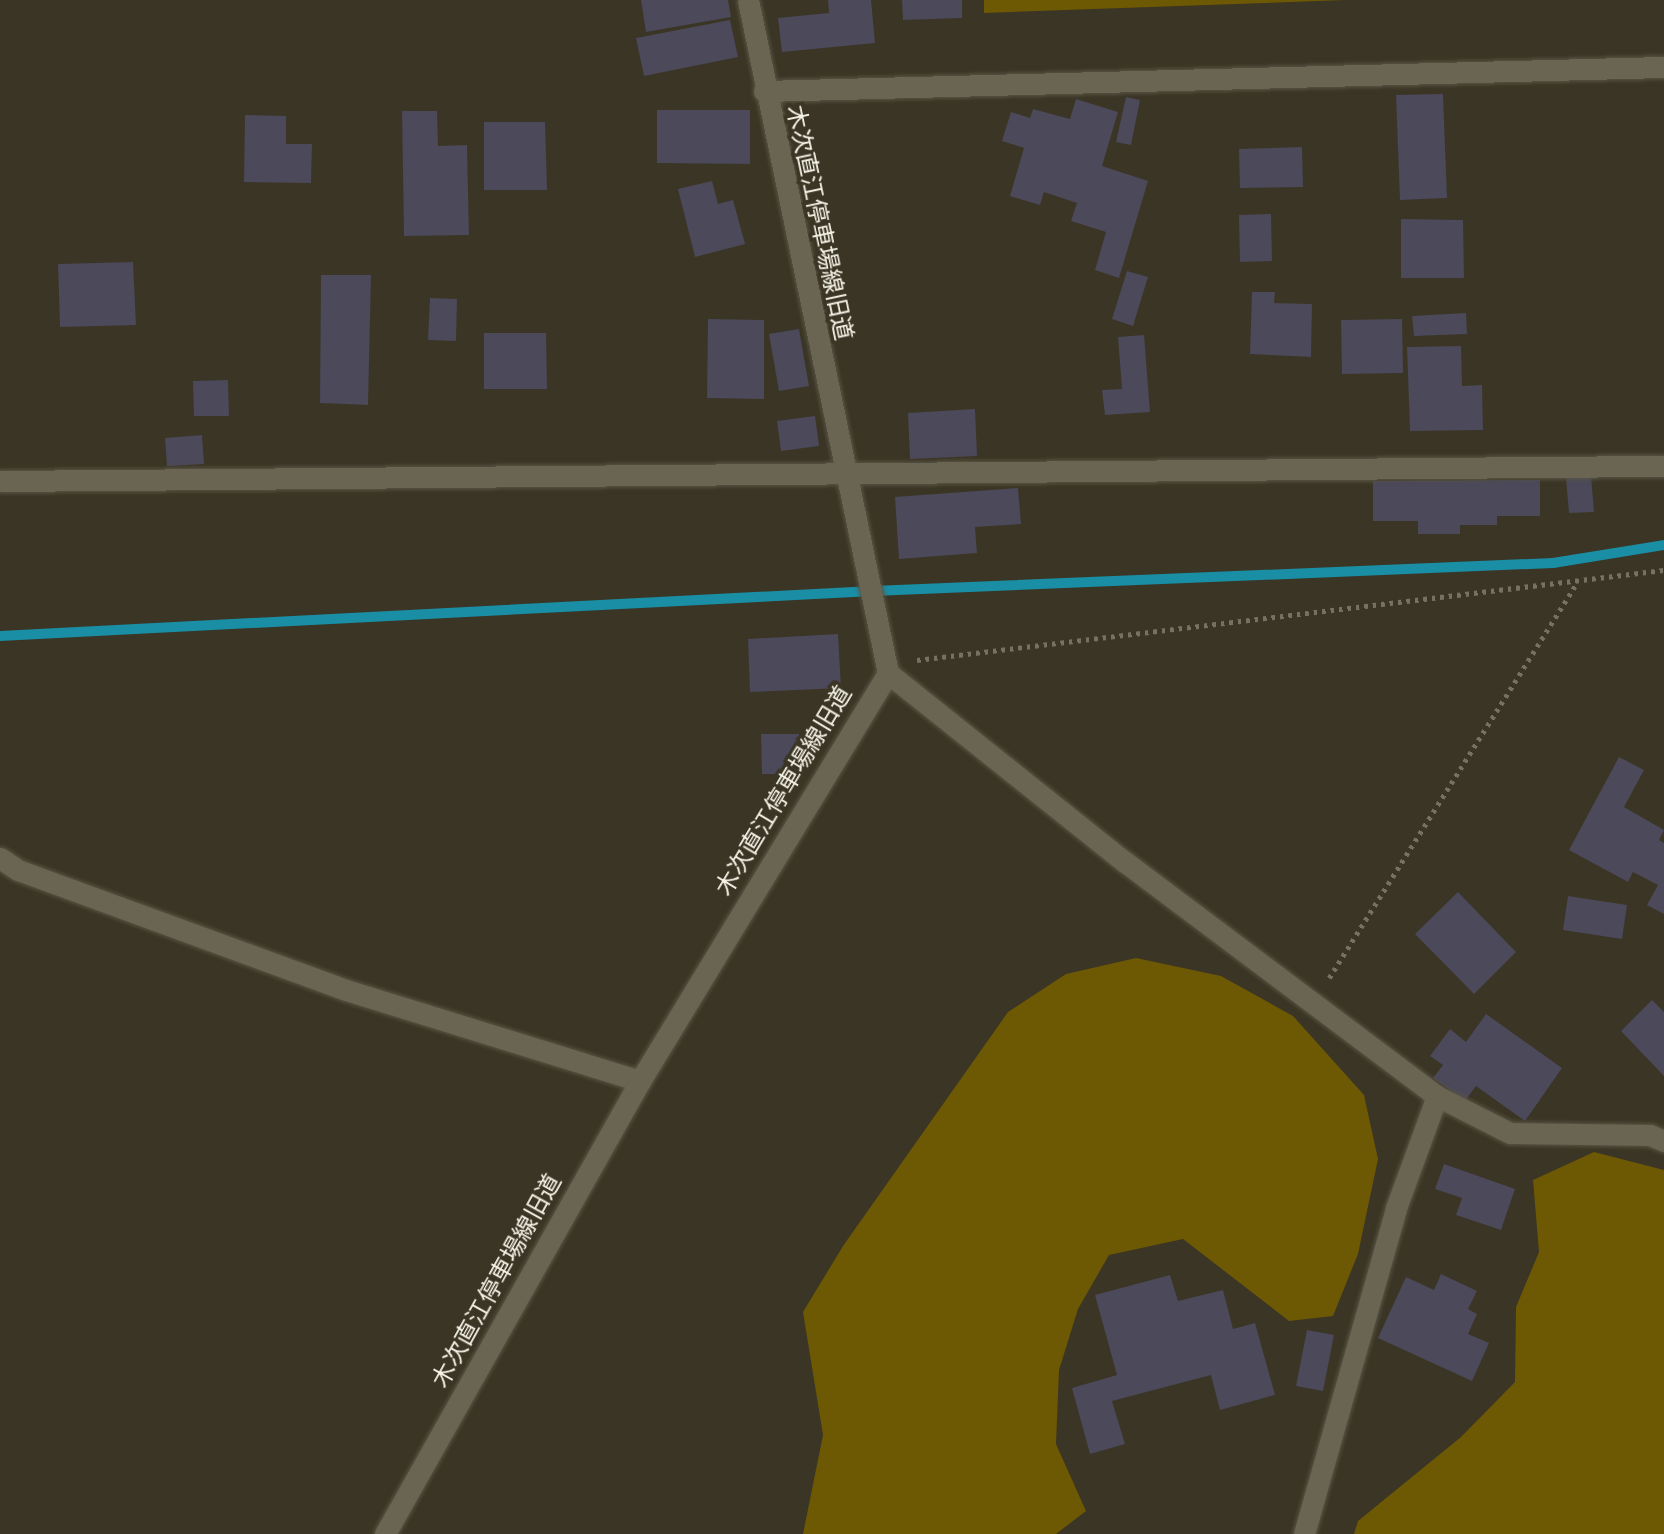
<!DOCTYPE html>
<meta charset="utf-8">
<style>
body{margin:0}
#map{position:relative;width:1664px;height:1534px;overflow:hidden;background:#3a3524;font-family:"DejaVu Sans","Noto Sans JP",sans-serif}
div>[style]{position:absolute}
.green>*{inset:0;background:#6d5804}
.stream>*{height:10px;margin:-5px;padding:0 5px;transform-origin:5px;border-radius:5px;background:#198ea5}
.building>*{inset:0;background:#4b495a}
.path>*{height:4.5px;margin-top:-2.25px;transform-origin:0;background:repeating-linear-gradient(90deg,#767162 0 3.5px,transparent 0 8.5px)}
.roads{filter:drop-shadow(0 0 2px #585445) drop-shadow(0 0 2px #585445)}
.minor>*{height:21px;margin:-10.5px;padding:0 10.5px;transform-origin:10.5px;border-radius:10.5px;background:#6a6452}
span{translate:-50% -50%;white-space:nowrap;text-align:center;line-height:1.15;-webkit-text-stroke:7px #3a3524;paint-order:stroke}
.street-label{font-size:24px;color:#f6f3e8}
</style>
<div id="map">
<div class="green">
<i style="clip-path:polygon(984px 0,1345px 0,984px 13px)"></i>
<i style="clip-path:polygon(1136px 958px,1221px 976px,1293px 1016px,1364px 1095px,1378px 1159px,1358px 1254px,1333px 1316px,1289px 1321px,1183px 1239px,1109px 1255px,1078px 1309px,1059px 1370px,1056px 1444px,1086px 1511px,1056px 1534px,803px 1534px,823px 1435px,803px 1312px,843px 1246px,1008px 1012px,1066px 974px)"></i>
<i style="clip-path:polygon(1594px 1152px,1664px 1170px,1664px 1534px,1354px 1534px,1358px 1521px,1461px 1437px,1515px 1382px,1516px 1307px,1539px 1252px,1533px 1180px)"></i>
</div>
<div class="stream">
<i style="left:0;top:636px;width:874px;rotate:-2.95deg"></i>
<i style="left:873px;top:591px;width:681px;rotate:-2.36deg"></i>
<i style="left:1553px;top:563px;width:112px;rotate:-9.2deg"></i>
</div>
<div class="building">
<i style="clip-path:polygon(641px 0,728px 0,731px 17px,646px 32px)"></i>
<i style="clip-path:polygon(828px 0,871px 0,875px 43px,782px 52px,778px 18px,829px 13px)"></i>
<i style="clip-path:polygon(902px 0,962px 0,962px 18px,903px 20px)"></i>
<i style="clip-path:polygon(730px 20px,738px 57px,644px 76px,636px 38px)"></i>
<i style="clip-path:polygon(1443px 94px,1447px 198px,1400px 200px,1396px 95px)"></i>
<i style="clip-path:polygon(1126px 97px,1140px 100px,1131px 145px,1116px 142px)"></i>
<i style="clip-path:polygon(1076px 99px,1118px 112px,1102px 166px,1148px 181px,1119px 278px,1095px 270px,1106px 232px,1071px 221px,1077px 203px,1044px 192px,1040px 205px,1010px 196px,1024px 148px,1002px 141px,1011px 112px,1030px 118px,1033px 109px,1070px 119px)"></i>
<i style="clip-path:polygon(657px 110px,750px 110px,750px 164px,657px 163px)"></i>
<i style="clip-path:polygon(402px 111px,437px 111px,438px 146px,467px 145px,469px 235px,404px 236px)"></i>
<i style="clip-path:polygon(245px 115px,286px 116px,286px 144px,312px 144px,311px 183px,244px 182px)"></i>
<i style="clip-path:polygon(484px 122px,545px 122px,547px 190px,484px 190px)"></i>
<i style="clip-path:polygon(1302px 147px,1303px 187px,1240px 188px,1239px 149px)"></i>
<i style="clip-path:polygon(712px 181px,718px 204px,733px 200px,745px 244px,695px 257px,678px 189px)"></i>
<i style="clip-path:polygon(1271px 214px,1272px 261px,1240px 262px,1239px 215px)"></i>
<i style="clip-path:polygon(1401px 219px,1463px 220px,1464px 278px,1401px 278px)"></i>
<i style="clip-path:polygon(133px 262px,136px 325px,60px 327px,58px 264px)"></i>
<i style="clip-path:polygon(1127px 271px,1148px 277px,1133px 326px,1112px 319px)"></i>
<i style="clip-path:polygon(321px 275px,371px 275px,368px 405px,320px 403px)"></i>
<i style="clip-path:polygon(1252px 292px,1275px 292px,1274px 303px,1312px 304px,1311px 357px,1250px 354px)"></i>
<i style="clip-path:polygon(430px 298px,457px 299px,456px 341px,428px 340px)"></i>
<i style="clip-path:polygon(1466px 313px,1467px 334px,1414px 336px,1412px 316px)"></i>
<i style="clip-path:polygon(708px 319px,764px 320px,764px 399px,707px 398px)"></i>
<i style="clip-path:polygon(1402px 319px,1403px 373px,1342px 374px,1341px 320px)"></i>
<i style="clip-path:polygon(799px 329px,809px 386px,779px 391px,769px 334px)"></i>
<i style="clip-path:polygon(484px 333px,546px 333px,547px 389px,484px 389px)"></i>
<i style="clip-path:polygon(1144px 335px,1150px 412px,1105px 415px,1102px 390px,1122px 389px,1118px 337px)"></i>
<i style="clip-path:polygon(1461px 346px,1462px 386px,1482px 385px,1483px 430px,1410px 431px,1407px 347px)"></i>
<i style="clip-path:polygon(228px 380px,229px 416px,194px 416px,193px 381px)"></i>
<i style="clip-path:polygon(975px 409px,977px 456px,910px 459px,908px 413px)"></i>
<i style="clip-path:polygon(815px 416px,819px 446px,781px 451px,777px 421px)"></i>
<i style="clip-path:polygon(202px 435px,204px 464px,167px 466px,165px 438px)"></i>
<i style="clip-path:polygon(1591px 476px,1594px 512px,1569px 513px,1566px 478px)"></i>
<i style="clip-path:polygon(1540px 480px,1540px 516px,1497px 516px,1497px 525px,1460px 525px,1460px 534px,1418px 534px,1418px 521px,1373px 521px,1373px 481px)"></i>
<i style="clip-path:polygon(1018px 488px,1021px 524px,975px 527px,977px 553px,899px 559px,895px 497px)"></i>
<i style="clip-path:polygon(838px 634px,841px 688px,750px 692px,748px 639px)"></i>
<i style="clip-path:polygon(761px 734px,799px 734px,799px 774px,762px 774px)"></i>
<i style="clip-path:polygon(1619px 757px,1644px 770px,1624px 807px,1664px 830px,1659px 840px,1664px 843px,1664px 914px,1647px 905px,1658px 885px,1633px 872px,1628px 882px,1569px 850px)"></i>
<i style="clip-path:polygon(1458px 892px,1516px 952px,1474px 994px,1415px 934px)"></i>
<i style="clip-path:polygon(1568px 896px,1627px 905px,1622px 939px,1563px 930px)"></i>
<i style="clip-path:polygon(1652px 1000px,1664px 1012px,1664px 1076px,1621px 1031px)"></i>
<i style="clip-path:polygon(1486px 1014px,1562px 1068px,1525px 1121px,1476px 1086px,1465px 1101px,1433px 1078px,1443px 1065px,1430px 1056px,1450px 1029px,1466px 1042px)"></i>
<i style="clip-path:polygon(1444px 1164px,1515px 1189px,1501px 1230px,1456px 1215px,1462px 1198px,1435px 1189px)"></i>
<i style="clip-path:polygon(1441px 1274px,1477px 1291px,1468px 1309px,1477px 1314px,1468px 1334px,1489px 1343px,1472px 1381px,1378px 1338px,1406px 1277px,1434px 1290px)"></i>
<i style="clip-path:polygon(1170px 1275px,1178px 1301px,1223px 1290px,1233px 1329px,1255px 1323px,1275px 1395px,1220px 1410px,1211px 1375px,1112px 1401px,1125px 1444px,1090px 1454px,1072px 1388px,1117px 1375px,1095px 1295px)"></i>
<i style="clip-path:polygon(1307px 1330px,1334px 1335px,1323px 1391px,1296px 1386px)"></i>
</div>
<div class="path">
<i style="left:917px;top:660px;width:752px;rotate:-6.87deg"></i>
<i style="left:1329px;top:978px;width:466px;rotate:-57.9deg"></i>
</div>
<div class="roads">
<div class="minor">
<i style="left:764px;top:91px;width:900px;rotate:-1.53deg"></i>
<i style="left:0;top:481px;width:1664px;rotate:-0.52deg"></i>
<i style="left:888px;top:673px;width:303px;rotate:38.6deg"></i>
<i style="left:1125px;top:862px;width:390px;rotate:36.9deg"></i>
<i style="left:1437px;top:1096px;width:82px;rotate:26.9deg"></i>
<i style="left:1510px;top:1133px;width:140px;rotate:0.8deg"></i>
<i style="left:1650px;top:1135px;width:15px;rotate:23deg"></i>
<i style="left:0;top:858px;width:22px;rotate:34deg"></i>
<i style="left:18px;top:870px;width:349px;rotate:20.1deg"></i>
<i style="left:346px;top:990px;width:308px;rotate:17.2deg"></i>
<i style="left:385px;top:1534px;width:520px;rotate:-60.62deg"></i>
<i style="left:640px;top:1081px;width:477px;rotate:-58.7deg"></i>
<i style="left:888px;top:673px;width:687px;rotate:-101.75deg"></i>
<i style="left:1304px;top:1534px;width:339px;rotate:-74.2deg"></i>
<i style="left:1396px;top:1208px;width:119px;rotate:-69.9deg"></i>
</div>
</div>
<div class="street-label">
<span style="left:819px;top:223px;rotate:78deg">木次直江停車場線旧道</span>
<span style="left:784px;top:791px;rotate:-59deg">木次直江停車場線旧道</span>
<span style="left:497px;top:1281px;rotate:-61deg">木次直江停車場線旧道</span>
</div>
</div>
